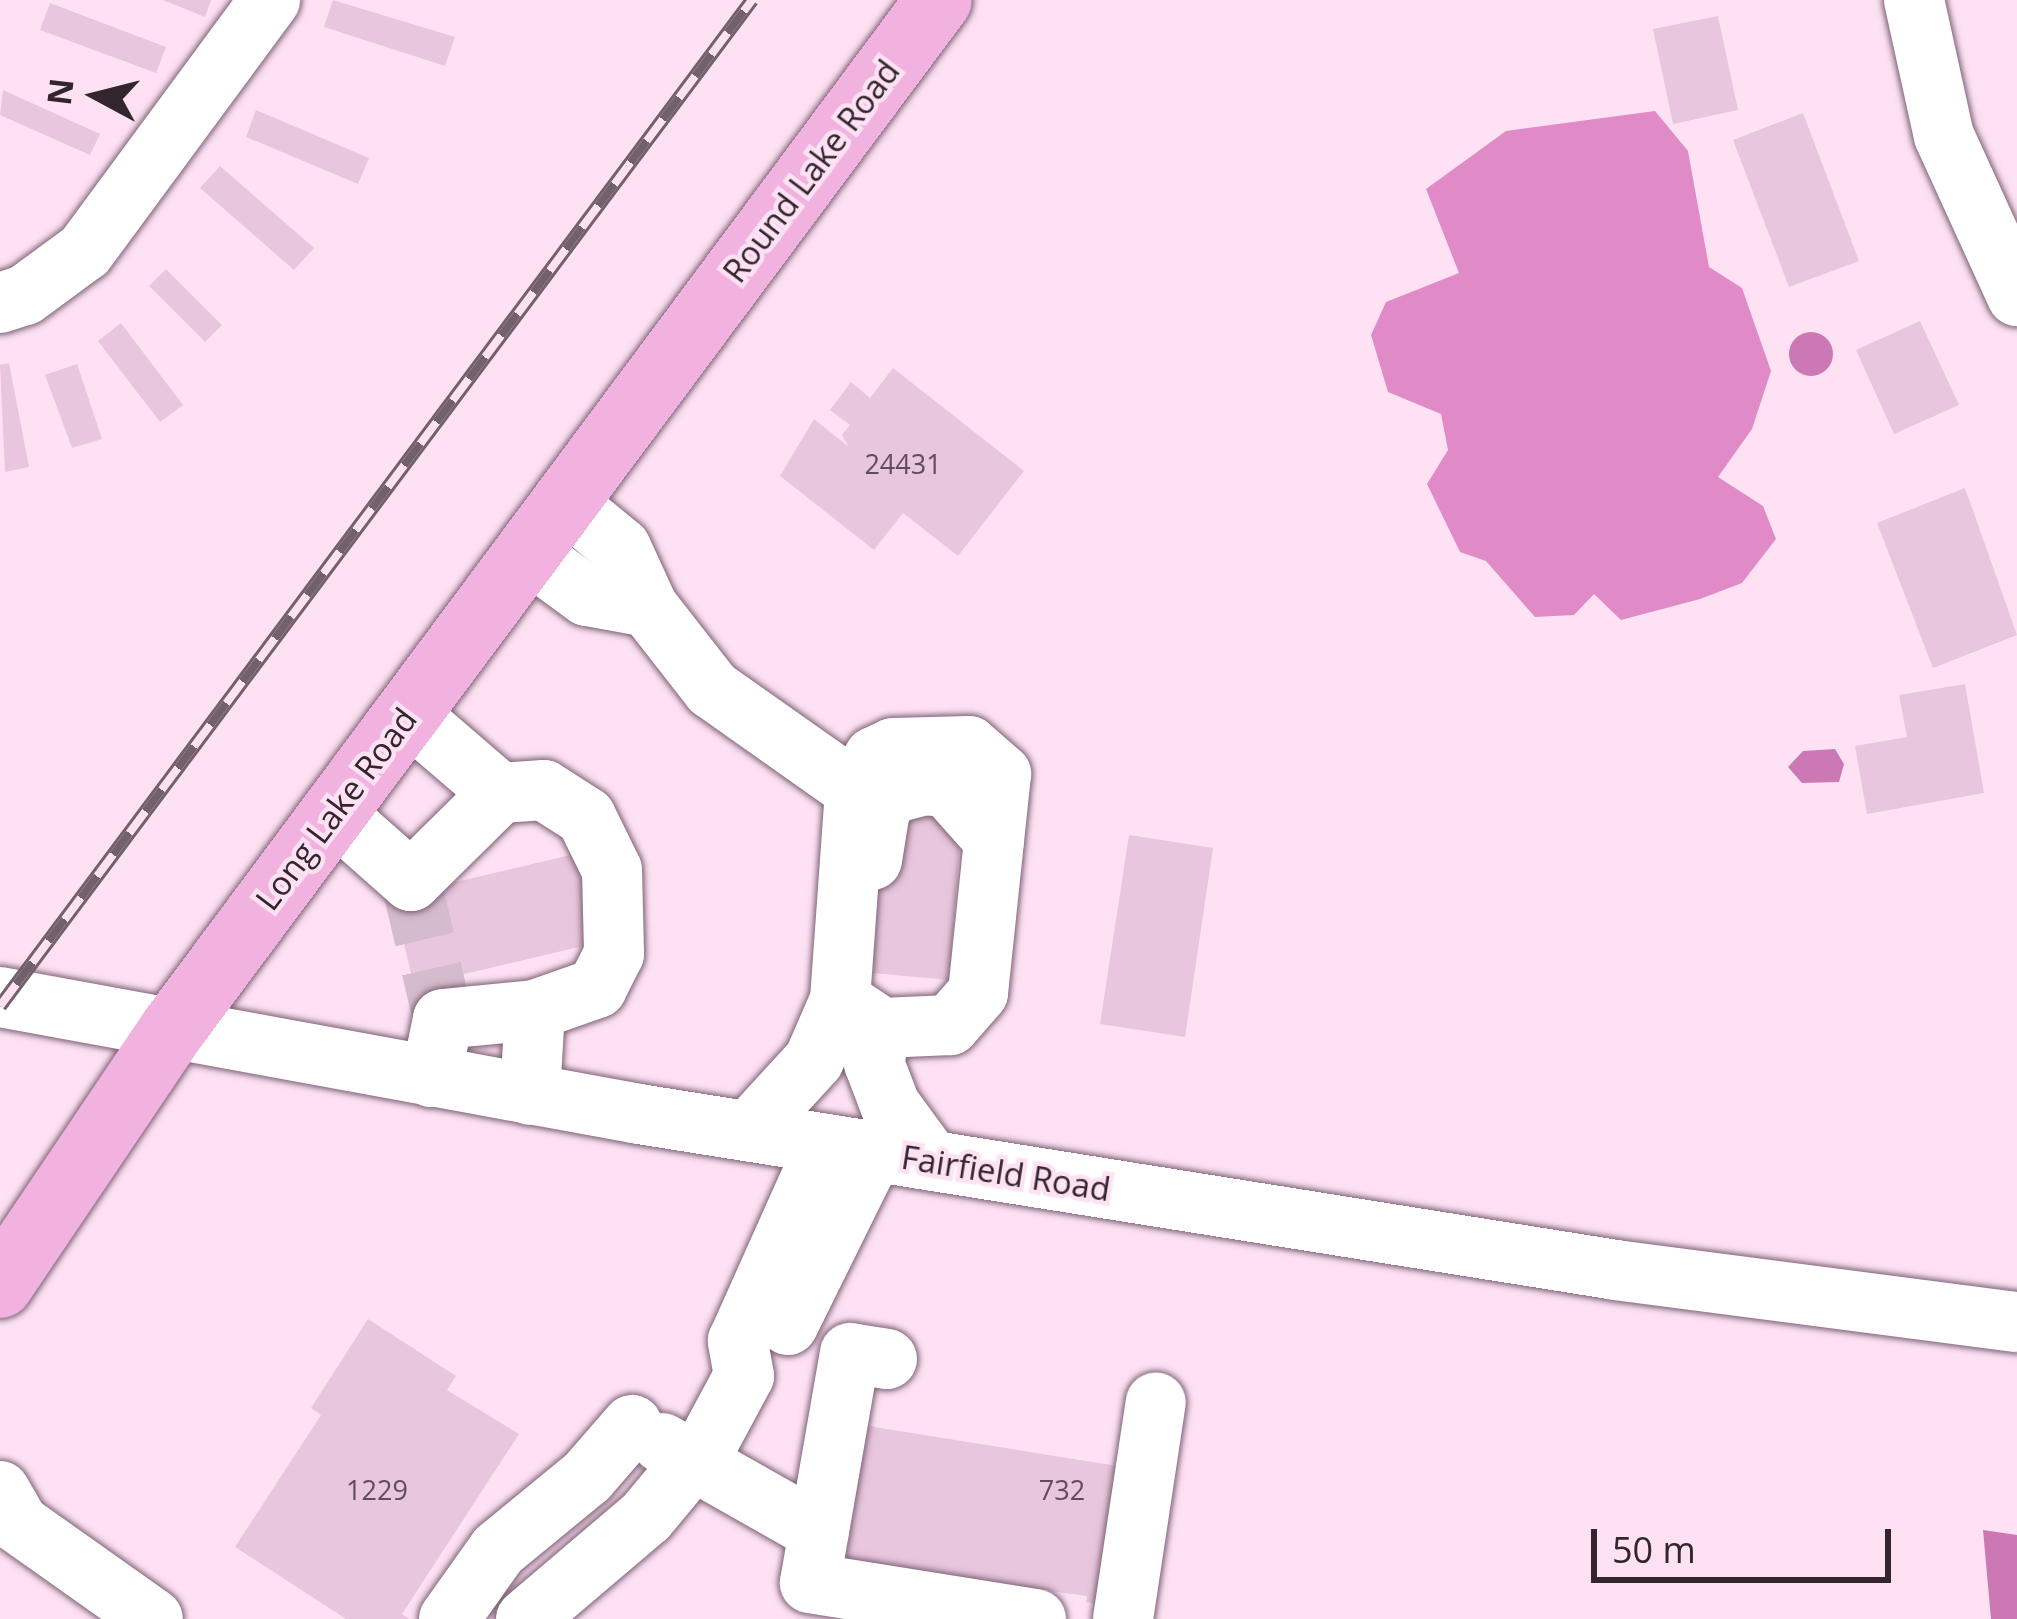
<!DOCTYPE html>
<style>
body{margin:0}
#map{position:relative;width:2017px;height:1619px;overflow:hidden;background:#fee2f4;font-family:"Open Sans",sans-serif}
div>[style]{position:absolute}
.forest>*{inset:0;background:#e08bc7}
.water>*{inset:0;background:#cb78b4}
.round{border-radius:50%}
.building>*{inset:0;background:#e8c6dd}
.minor-tunnel>*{height:60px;margin-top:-30px;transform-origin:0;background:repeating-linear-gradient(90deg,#d5bccc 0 60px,transparent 0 90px)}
.roads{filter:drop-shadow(0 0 3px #7e6175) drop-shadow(0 0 3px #7e6175)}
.minor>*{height:60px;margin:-30px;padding:0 30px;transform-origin:30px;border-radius:30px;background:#fff}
.major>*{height:66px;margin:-33px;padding:0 33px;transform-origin:33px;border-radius:33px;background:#f1b2e0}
.rail>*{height:14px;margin-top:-7px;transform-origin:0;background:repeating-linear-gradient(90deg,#fee2f4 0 27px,#72606c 0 54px);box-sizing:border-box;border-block:3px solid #72606c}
span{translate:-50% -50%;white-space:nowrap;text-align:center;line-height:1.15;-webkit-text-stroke:9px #fee2f4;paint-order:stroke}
.number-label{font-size:27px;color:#604d5a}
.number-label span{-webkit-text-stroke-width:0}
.street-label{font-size:33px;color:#32252e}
.north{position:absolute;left:36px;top:36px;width:120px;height:120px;-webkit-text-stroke:9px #fee2f4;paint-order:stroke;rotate:277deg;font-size:33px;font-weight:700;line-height:48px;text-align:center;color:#32252e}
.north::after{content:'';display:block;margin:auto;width:42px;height:54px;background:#32252e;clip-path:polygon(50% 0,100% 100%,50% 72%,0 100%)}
.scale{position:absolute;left:1591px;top:1529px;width:300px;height:54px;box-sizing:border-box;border:6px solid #32252e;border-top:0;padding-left:15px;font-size:36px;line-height:42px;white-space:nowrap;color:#32252e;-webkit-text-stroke:9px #fee2f4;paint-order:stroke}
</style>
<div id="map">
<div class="forest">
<i style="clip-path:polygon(1655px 111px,1688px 151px,1709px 267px,1742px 288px,1771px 371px,1752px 429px,1718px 477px,1763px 506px,1776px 539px,1742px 583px,1700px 599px,1621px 620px,1594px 594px,1574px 615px,1535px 617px,1486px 561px,1460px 552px,1427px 484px,1448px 450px,1441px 414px,1388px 392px,1371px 335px,1386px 302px,1459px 273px,1426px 189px,1506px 131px)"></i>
</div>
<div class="water">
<i class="round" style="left:1789px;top:332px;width:44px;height:44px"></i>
<i style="clip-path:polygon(1835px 749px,1844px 764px,1839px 782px,1802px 783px,1788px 767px,1803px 751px)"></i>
<i style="clip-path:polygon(1983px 1530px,2017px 1535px,2017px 1619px,1991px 1619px)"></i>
</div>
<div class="building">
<i style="clip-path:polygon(163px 0,211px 0,205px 17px)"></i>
<i style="clip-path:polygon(333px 0,455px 37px,445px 66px,324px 27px)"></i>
<i style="clip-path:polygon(50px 3px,166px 47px,156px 73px,40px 30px)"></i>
<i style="clip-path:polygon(1718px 16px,1738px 110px,1673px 124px,1653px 29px)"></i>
<i style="clip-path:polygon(3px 90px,100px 134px,90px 155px,0 115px)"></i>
<i style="clip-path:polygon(256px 110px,369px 158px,358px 184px,246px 137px)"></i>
<i style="clip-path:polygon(1803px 113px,1859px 261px,1789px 287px,1733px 140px)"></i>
<i style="clip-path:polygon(220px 166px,314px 248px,294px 270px,200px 188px)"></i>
<i style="clip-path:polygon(166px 269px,222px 325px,205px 342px,149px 286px)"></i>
<i style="clip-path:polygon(1920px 321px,1959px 405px,1894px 434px,1856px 350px)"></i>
<i style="clip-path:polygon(121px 323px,183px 405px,160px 422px,98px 341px)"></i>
<i style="clip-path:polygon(9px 363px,29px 467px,5px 472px,0 365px)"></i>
<i style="clip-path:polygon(77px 364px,102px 439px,72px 448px,45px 375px)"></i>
<i style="clip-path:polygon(893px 368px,1024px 471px,958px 556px,903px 513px,874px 550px,780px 476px,814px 419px,849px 447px,842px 435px,850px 425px,830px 410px,851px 382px,870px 398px)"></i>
<i style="clip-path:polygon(1965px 488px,2017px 635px,1933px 668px,1877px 523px)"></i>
<i style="clip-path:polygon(1965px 684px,1984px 793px,1867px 814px,1855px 746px,1907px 737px,1899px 695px)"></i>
<i style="clip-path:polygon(886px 808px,962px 814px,949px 980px,872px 973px)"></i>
<i style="clip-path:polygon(1129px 835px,1213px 848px,1185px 1037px,1100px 1024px)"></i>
<i style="clip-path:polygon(575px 854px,596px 943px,414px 986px,393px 897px)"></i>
<i style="clip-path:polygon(368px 1319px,456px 1376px,447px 1390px,519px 1434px,402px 1614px,410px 1619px,346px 1619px,235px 1547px,321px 1415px,311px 1408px)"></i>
<i style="clip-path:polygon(868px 1426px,1136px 1469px,1106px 1605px,1086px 1602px,1087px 1596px,845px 1564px)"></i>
</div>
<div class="minor-tunnel">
<i style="left:411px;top:881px;width:142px;rotate:76.9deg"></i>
</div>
<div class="roads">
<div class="minor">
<i style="left:1914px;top:0;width:139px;rotate:77.6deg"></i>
<i style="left:1944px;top:136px;width:176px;rotate:65.5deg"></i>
<i style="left:0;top:303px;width:26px;rotate:-18deg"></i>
<i style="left:25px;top:295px;width:74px;rotate:-36.3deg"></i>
<i style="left:85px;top:251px;width:312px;rotate:-53.6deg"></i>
<i style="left:565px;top:502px;width:72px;rotate:39.4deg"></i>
<i style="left:621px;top:548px;width:65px;rotate:65.4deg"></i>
<i style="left:648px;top:607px;width:104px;rotate:52deg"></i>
<i style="left:712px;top:689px;width:175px;rotate:35.2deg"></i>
<i style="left:527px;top:552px;width:74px;rotate:36.3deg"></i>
<i style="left:587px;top:596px;width:62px;rotate:10.2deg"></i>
<i style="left:407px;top:713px;width:123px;rotate:40.7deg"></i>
<i style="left:333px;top:812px;width:104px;rotate:41.5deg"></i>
<i style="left:411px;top:881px;width:125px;rotate:-44.7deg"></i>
<i style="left:500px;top:793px;width:44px;rotate:-3.9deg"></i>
<i style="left:544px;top:790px;width:50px;rotate:32.7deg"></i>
<i style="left:586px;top:817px;width:59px;rotate:63.9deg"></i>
<i style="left:612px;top:870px;width:84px;rotate:88.6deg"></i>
<i style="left:614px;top:954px;width:38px;rotate:117deg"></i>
<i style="left:597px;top:988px;width:66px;rotate:160.5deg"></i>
<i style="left:535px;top:1010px;width:85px;rotate:93.4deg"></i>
<i style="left:872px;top:860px;width:51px;rotate:-80.9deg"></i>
<i style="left:880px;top:810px;width:19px;rotate:-55deg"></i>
<i style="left:891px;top:794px;width:34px;rotate:-15deg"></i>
<i style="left:924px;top:785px;width:23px;rotate:5deg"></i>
<i style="left:947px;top:787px;width:71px;rotate:48.4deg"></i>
<i style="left:0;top:997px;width:650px;rotate:10.38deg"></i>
<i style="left:639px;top:1114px;width:989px;rotate:9.07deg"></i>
<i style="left:1616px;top:1270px;width:404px;rotate:7.4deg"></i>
<i style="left:882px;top:1028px;width:36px;rotate:103deg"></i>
<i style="left:874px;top:1063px;width:45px;rotate:69.1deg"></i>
<i style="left:890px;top:1105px;width:69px;rotate:53.8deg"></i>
<i style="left:431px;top:1077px;width:59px;rotate:-78.3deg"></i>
<i style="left:443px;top:1019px;width:92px;rotate:-5.6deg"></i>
<i style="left:749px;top:1131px;width:96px;rotate:-47.5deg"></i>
<i style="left:814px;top:1060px;width:65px;rotate:-66.6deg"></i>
<i style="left:840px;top:1000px;width:211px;rotate:-85.9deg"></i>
<i style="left:855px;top:790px;width:38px;rotate:-60deg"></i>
<i style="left:874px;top:757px;width:21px;rotate:-25deg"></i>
<i style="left:893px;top:748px;width:76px;rotate:-1.5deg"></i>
<i style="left:969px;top:746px;width:43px;rotate:41.2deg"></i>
<i style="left:1001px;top:774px;width:220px;rotate:96deg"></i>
<i style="left:978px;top:993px;width:43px;rotate:131.2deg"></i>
<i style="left:950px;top:1025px;width:68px;rotate:177.5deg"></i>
<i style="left:882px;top:1028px;width:50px;rotate:-146.3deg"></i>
<i style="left:788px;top:1325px;width:194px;rotate:-63.7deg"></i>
<i style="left:887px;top:1359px;width:37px;rotate:-171deg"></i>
<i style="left:850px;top:1353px;width:233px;rotate:99.9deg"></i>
<i style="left:810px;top:1583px;width:229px;rotate:9.1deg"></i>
<i style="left:662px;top:1443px;width:180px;rotate:29.5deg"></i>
<i style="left:0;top:1491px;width:38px;rotate:60deg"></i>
<i style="left:19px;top:1524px;width:164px;rotate:35.3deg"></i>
<i style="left:449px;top:1619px;width:85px;rotate:-54.6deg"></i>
<i style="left:498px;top:1550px;width:115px;rotate:-39.4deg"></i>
<i style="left:587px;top:1477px;width:69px;rotate:-49.1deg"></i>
<i style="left:526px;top:1619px;width:157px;rotate:-40.4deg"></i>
<i style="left:646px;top:1517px;width:99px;rotate:-50.3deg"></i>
<i style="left:709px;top:1441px;width:74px;rotate:-61.7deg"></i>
<i style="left:744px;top:1376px;width:36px;rotate:-100deg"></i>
<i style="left:738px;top:1341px;width:216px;rotate:-65.9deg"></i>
<i style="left:1123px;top:1619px;width:219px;rotate:-81.4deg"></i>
</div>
<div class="major">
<i style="left:0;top:1285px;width:308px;rotate:-56deg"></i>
<i style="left:172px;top:1030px;width:1284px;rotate:-53.33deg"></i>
</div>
</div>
<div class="rail">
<i style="left:0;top:1006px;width:1256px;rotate:-53.22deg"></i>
</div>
<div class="number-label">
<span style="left:903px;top:464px">24431</span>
<span style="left:377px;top:1490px">1229</span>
<span style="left:1062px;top:1490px">732</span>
</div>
<div class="street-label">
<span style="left:811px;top:171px;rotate:-53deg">Round Lake Road</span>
<span style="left:336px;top:809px;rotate:-53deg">Long Lake Road</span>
<span style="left:1006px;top:1173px;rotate:9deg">Fairfield Road</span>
</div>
<div class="north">N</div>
<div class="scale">50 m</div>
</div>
